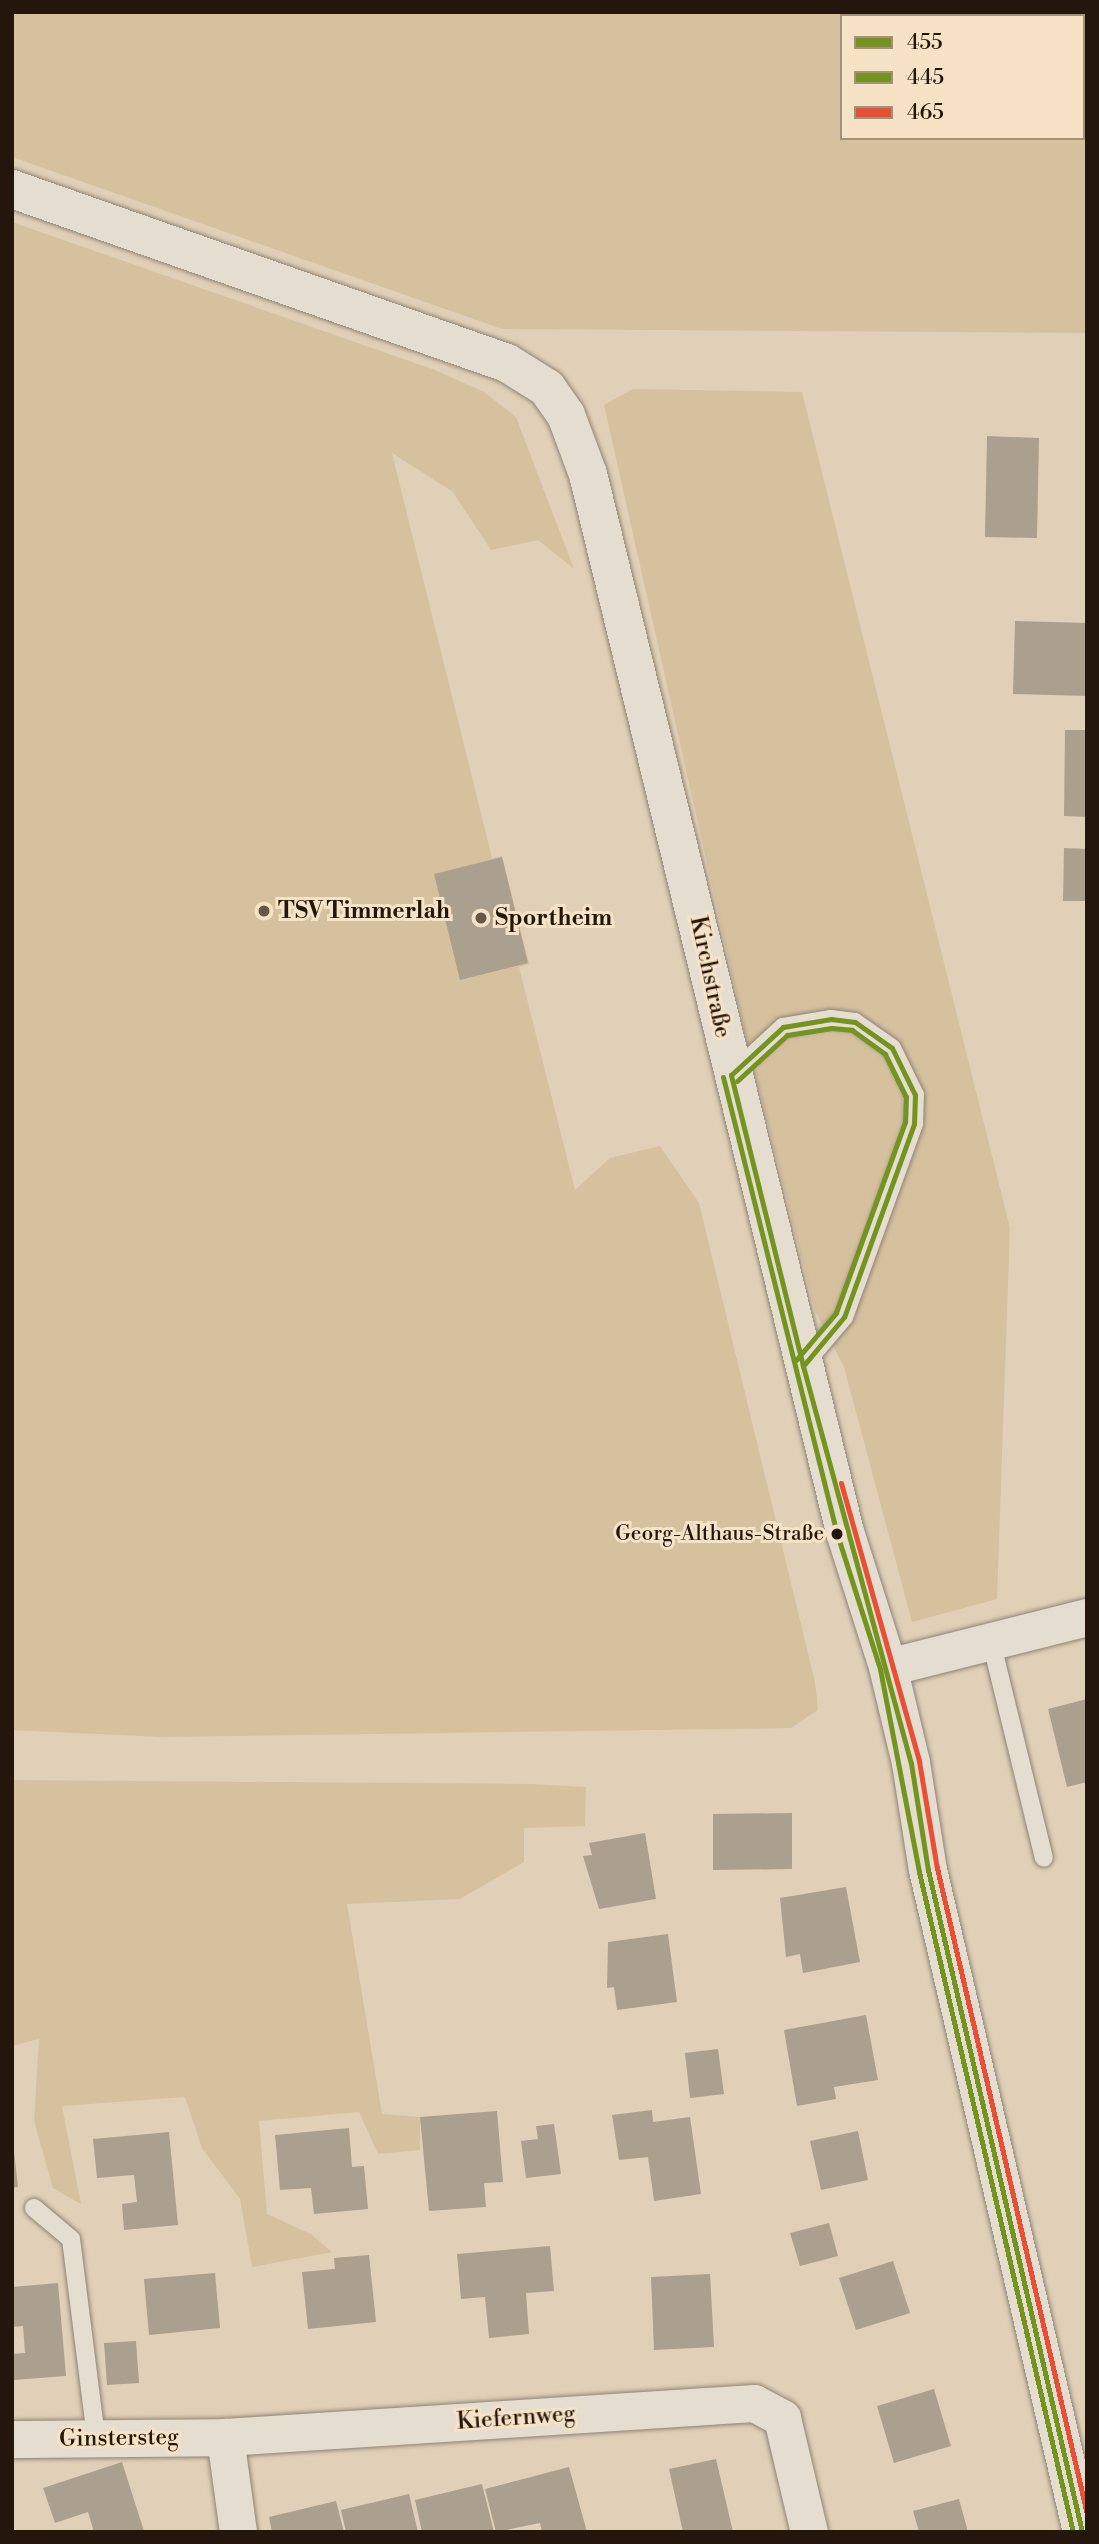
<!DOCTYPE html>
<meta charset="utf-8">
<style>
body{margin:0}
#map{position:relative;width:1099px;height:2544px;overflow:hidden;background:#e0d0b7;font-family:"Libre Bodoni",serif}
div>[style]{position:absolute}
.green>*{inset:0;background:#d6c19f}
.building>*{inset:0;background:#ab9f8e}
.roads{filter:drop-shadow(0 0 2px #8f8475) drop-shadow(0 0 2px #8f8475)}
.lane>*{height:18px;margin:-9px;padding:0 9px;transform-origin:9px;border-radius:9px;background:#e5ddd0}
.street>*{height:37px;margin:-18.5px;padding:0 18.5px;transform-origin:18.5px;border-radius:18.5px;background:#e5ddd0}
.secondary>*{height:38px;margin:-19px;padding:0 19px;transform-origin:19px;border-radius:19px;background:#e5ddd0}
.bus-1>*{height:5px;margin:-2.5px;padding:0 2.5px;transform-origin:2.5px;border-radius:2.5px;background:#73941e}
.bus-2>*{height:5px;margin:-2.5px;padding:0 2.5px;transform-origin:2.5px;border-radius:2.5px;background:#73941e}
.bus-3>*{height:5px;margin:-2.5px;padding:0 2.5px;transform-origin:2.5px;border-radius:2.5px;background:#e94f35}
.dots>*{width:19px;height:19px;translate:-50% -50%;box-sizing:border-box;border:4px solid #f6e3c5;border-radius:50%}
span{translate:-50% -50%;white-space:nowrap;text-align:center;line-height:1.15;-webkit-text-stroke:6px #f6e3c5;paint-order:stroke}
.bus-label{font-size:21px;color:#25160d}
.right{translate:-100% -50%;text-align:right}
.poi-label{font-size:23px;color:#25160d;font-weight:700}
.left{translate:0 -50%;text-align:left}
.street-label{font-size:23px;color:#25160d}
.frame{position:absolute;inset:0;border:14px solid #25160d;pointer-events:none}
.legend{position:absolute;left:840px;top:14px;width:245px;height:126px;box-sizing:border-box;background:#f6e3c5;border:2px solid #a2917b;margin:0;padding:9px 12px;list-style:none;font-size:21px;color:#25160d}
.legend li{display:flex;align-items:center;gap:14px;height:35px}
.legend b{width:35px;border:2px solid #a2917b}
</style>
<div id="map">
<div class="green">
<i style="clip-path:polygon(evenodd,12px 12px,1087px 12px,1087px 333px,502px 329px,12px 157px,12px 12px,842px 16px,1083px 16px,1083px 138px,842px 138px,842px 16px)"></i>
<i style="clip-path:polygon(12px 222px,435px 370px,484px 392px,516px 417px,574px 569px,538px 540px,491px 550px,453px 492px,392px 453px,492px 858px,502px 856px,529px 964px,519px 967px,575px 1190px,610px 1158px,660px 1146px,699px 1203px,815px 1682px,818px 1710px,791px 1728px,161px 1737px,12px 1730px)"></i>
<i style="clip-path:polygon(633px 389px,802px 392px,1010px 1228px,997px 1599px,912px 1622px,844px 1367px,815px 1311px,744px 1028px,604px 405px)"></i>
<i style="clip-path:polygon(12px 1780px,532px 1784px,586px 1787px,585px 1826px,524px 1828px,524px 1862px,460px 1899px,347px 1904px,382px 2114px,420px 2117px,420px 2150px,378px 2154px,359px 2112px,259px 2121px,267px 2214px,311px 2234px,332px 2252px,252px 2267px,240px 2199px,202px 2148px,185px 2097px,62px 2106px,81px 2204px,53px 2188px,34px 2121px,39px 2039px,12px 2046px)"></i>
</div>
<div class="building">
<i style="clip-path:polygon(987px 436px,1039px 438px,1037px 538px,985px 537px)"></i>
<i style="clip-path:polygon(1015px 621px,1087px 623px,1087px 696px,1013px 694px)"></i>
<i style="clip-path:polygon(1065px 730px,1087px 730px,1087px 817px,1064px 816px)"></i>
<i style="clip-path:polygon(1064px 848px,1087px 849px,1087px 901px,1063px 901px)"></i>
<i style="clip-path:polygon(502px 857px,528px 963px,460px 980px,434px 874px)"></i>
<i style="clip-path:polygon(1087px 1699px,1087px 1782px,1067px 1787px,1048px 1709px)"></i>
<i style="clip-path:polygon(792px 1813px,792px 1869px,713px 1870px,713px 1814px)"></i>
<i style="clip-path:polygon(645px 1833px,656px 1899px,599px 1909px,583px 1856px,592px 1855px,589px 1843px)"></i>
<i style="clip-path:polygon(846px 1887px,860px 1962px,803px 1973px,800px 1954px,786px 1957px,780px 1898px)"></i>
<i style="clip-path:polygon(668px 1934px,677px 2002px,617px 2010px,614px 1987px,607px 1988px,608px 1942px)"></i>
<i style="clip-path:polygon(866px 2015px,878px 2080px,834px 2087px,836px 2099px,797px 2106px,784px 2030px)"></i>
<i style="clip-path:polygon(718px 2049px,724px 2094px,690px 2098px,685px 2053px)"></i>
<i style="clip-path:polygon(652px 2110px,653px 2122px,690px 2117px,701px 2194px,654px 2201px,648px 2157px,619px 2160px,612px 2115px)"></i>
<i style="clip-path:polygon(497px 2111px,503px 2182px,484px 2183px,486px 2207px,429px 2211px,420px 2117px)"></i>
<i style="clip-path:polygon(554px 2124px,561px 2174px,526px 2178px,521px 2141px,538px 2139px,536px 2126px)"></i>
<i style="clip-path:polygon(349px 2128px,352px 2167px,364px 2166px,368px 2209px,314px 2214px,311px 2188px,280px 2190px,275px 2135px)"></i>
<i style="clip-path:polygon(858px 2131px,868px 2180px,821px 2190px,810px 2141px)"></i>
<i style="clip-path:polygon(169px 2132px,178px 2225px,124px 2230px,122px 2204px,137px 2202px,134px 2175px,97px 2178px,93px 2139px)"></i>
<i style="clip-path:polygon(12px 2151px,14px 2151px,18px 2187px,12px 2188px)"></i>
<i style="clip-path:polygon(829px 2223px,838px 2256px,800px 2266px,790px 2233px)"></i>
<i style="clip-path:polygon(550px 2246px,554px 2291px,526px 2293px,529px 2334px,489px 2338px,485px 2297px,461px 2299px,457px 2254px)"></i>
<i style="clip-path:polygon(369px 2255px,376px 2322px,308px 2329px,302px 2272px,335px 2269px,334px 2258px)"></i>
<i style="clip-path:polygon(893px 2261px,910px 2313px,856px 2330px,839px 2278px)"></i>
<i style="clip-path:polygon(215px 2273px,220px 2328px,149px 2335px,144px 2279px)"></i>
<i style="clip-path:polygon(710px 2274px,714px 2347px,654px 2350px,651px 2277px)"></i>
<i style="clip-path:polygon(58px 2283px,66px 2376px,13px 2380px,12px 2354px,25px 2353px,23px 2326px,12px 2327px,12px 2287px)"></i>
<i style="clip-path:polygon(136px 2341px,139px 2383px,107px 2385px,104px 2343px)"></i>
<i style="clip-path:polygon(934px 2389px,951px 2446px,894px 2463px,877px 2406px)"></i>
<i style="clip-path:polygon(716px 2459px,733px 2532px,683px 2532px,669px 2469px)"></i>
<i style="clip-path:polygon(122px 2462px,144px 2531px,94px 2532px,88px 2512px,55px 2523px,43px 2488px)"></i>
<i style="clip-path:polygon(569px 2467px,587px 2532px,542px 2532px,540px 2523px,496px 2532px,485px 2489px)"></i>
<i style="clip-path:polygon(482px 2484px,494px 2532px,422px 2532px,415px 2500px)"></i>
<i style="clip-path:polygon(409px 2494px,418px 2532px,346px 2532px,341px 2510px)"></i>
<i style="clip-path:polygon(959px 2499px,968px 2532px,919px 2532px,913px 2511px)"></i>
<i style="clip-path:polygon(336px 2501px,344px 2532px,272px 2532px,269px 2517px)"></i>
</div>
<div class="roads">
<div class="lane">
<i style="left:733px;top:1073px;width:68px;rotate:-42.6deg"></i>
<i style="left:783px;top:1027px;width:49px;rotate:-9.5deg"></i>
<i style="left:831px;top:1019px;width:24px;rotate:7deg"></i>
<i style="left:855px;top:1022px;width:45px;rotate:35.1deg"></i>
<i style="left:892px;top:1048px;width:52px;rotate:63.9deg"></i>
<i style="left:915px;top:1095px;width:29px;rotate:92deg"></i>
<i style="left:914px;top:1124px;width:205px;rotate:109.9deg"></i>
<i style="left:844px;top:1317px;width:60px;rotate:130.3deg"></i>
<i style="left:991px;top:1641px;width:223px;rotate:76.3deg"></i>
<i style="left:34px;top:2208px;width:48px;rotate:40deg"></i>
<i style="left:71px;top:2239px;width:201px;rotate:82.8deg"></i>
</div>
<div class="street">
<i style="left:888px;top:1667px;width:205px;rotate:-14.1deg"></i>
<i style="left:12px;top:2439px;width:213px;rotate:-0.5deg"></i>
<i style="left:238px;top:2532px;width:96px;rotate:-97.8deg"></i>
<i style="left:225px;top:2437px;width:530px;rotate:-3.68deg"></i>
<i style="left:754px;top:2403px;width:32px;rotate:28deg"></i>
<i style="left:782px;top:2418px;width:117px;rotate:76.7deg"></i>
</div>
<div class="secondary">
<i style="left:12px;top:189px;width:525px;rotate:19.37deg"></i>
<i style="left:507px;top:363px;width:47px;rotate:32deg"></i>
<i style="left:547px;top:388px;width:33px;rotate:55deg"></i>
<i style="left:566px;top:415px;width:63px;rotate:69.6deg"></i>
<i style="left:588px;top:474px;width:1089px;rotate:76.35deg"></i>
<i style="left:845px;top:1532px;width:142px;rotate:72.3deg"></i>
<i style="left:888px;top:1667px;width:99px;rotate:76.5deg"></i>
<i style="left:911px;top:1763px;width:108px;rotate:81deg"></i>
<i style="left:928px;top:1870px;width:680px;rotate:76.9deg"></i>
</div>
</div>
<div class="bus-1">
<i style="left:831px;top:1019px;width:24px;rotate:7deg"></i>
<i style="left:855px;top:1022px;width:45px;rotate:35.1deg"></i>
<i style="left:892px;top:1048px;width:52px;rotate:63.9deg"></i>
<i style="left:915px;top:1095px;width:29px;rotate:92deg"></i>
<i style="left:914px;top:1124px;width:205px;rotate:109.9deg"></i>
<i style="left:844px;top:1317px;width:64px;rotate:129.9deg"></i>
<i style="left:803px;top:1366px;width:300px;rotate:-103.9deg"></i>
<i style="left:731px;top:1075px;width:71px;rotate:-42.7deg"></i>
<i style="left:783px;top:1027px;width:49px;rotate:-9.5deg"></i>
<i style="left:803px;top:1366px;width:411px;rotate:74.8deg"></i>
<i style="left:911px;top:1763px;width:108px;rotate:81deg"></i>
<i style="left:928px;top:1870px;width:680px;rotate:76.9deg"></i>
</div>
<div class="bus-2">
<i style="left:723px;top:1077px;width:471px;rotate:76deg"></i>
<i style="left:837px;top:1534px;width:142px;rotate:72.3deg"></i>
<i style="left:880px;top:1669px;width:207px;rotate:79.1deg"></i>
<i style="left:919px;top:1872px;width:678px;rotate:76.87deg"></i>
<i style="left:737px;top:1081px;width:68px;rotate:-42.6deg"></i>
<i style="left:787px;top:1035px;width:45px;rotate:-9deg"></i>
<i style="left:831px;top:1028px;width:21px;rotate:5deg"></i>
<i style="left:852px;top:1030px;width:41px;rotate:36deg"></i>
<i style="left:885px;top:1054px;width:48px;rotate:64deg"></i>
<i style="left:906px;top:1097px;width:25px;rotate:92deg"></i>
<i style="left:905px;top:1122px;width:203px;rotate:109.9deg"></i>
<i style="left:836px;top:1313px;width:62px;rotate:130.4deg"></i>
</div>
<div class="bus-3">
<i style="left:841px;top:1483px;width:289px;rotate:74.3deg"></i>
<i style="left:919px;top:1761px;width:109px;rotate:80.5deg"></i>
<i style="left:937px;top:1868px;width:663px;rotate:76.93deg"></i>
</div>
<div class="dots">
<i style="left:264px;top:911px;background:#665748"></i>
<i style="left:481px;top:918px;background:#665748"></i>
<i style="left:837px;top:1534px;background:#25160d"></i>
</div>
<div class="bus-label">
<span class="right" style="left:824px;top:1534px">Georg-Althaus-Straße</span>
</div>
<div class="poi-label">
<span class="left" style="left:278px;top:911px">TSV Timmerlah</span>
<span class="left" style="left:495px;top:918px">Sportheim</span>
</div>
<div class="street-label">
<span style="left:710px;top:977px;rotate:78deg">Kirchstraße</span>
<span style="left:516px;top:2418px;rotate:-4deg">Kiefernweg</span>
<span style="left:119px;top:2438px;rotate:-1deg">Ginstersteg</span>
</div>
<div class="frame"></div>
<ul class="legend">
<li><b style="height:9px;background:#73941e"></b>455</li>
<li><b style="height:9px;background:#73941e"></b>445</li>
<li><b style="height:9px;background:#e94f35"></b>465</li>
</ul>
</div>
